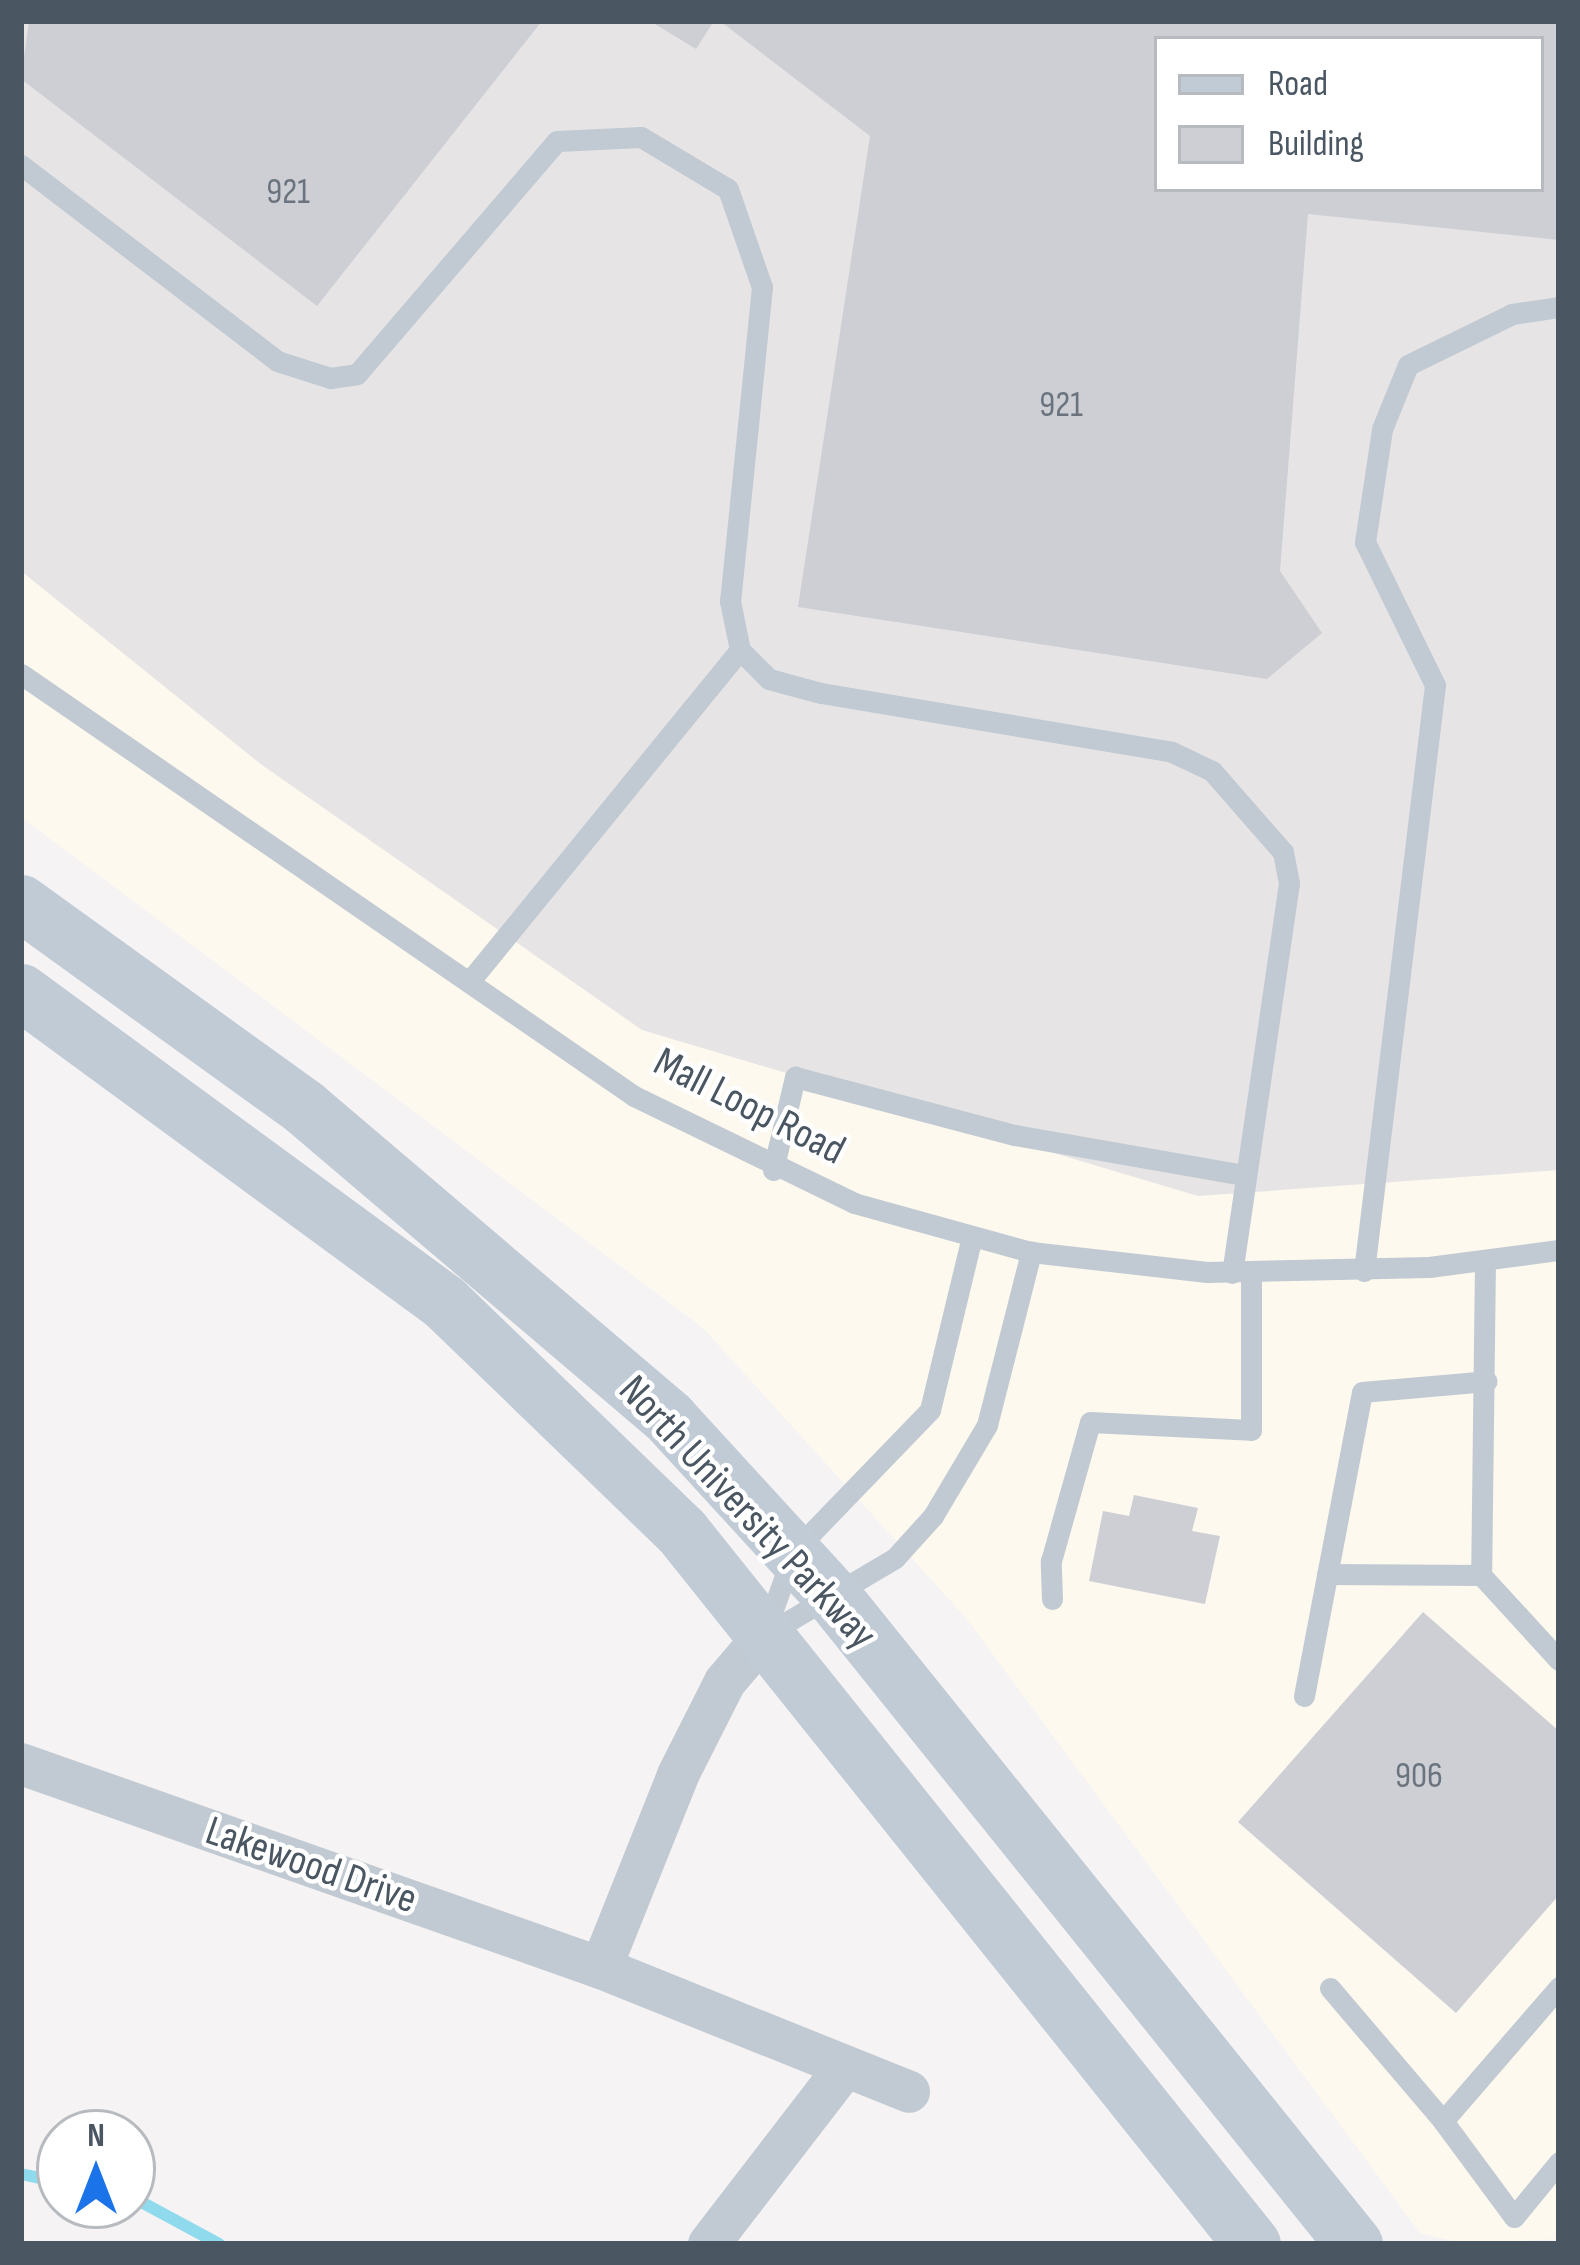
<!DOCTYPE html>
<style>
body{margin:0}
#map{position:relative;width:1580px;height:2265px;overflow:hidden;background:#f5f3f3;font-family:"Sofia Sans Condensed",sans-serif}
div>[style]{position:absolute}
.commercial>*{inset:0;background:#fdf9ef}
.education>*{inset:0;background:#e6e4e5}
.stream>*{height:12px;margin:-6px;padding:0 6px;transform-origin:6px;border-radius:6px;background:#90daee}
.building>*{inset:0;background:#cdcfd5}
.lane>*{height:21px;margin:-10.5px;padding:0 10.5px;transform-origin:10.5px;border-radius:10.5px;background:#c1cad2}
.street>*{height:42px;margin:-21px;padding:0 21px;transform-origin:21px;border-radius:21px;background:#c1cad2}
.secondary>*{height:57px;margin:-28.5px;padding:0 28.5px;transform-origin:28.5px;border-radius:28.5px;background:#c1cbd6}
span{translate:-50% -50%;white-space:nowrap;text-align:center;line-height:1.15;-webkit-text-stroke:9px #fff;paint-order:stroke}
.number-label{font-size:36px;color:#6b747e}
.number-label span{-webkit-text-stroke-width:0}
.street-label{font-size:42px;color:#4a5661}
.frame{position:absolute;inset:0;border:24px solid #4a5661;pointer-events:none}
.legend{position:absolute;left:1154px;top:36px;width:390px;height:156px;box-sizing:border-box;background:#fff;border:3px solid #b7bbc0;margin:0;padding:15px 21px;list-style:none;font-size:36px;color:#4a5661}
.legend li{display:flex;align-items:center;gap:24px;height:60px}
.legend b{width:60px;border:3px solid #b7bbc0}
.north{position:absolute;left:36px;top:2109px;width:120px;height:120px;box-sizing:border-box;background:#fff;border:3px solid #b7bbc0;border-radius:50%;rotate:0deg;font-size:33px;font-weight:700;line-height:48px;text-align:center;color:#4a5661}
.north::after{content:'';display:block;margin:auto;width:42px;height:54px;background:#1a73e8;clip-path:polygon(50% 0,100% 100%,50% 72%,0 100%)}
</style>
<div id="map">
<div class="commercial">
<i style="clip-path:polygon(evenodd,21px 21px,1559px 21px,1559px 2239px,1464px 2244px,1420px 2233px,966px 1618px,703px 1328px,21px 817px,21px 21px,1157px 39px,1541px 39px,1541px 189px,1157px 189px,1157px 39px)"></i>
</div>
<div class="education">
<i style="clip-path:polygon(evenodd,21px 21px,1559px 21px,1559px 1170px,1198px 1196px,642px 1030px,262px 765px,21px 571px,21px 21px,1157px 39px,1541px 39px,1541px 189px,1157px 189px,1157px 39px)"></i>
</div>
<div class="stream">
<i style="left:21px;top:2174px;width:40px;rotate:12deg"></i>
<i style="left:132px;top:2197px;width:99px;rotate:28.4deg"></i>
</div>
<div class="building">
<i style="clip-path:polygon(29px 21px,542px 21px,317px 306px,21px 79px)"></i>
<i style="clip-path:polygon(650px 21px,714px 21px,696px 49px)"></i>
<i style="clip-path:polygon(evenodd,720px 21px,1559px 21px,1559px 240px,1308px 214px,1280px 571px,1322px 633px,1267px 679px,798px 607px,870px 136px,720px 21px,1157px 39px,1541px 39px,1541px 189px,1157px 189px,1157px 39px)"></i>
<i style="clip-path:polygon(1134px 1495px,1198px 1508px,1192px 1531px,1220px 1536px,1205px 1604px,1089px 1581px,1103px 1511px,1129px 1516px)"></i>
<i style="clip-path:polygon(1423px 1612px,1559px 1731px,1559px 1895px,1456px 2013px,1238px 1822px)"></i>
</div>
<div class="lane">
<i style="left:21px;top:165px;width:322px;rotate:37.4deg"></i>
<i style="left:277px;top:361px;width:56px;rotate:17.8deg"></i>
<i style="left:330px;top:378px;width:27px;rotate:-8deg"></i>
<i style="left:357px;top:374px;width:307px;rotate:-49.4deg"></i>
<i style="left:557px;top:141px;width:84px;rotate:-2.7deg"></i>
<i style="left:641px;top:137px;width:101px;rotate:30.9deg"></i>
<i style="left:728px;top:189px;width:104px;rotate:70.9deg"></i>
<i style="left:762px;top:287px;width:316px;rotate:95.8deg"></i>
<i style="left:730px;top:601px;width:50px;rotate:78.5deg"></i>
<i style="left:740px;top:650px;width:41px;rotate:45deg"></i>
<i style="left:769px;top:679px;width:54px;rotate:15.1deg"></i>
<i style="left:821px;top:693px;width:356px;rotate:9.5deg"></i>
<i style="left:1172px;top:752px;width:44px;rotate:25.4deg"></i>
<i style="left:1212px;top:771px;width:108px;rotate:48.8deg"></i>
<i style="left:1283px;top:852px;width:32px;rotate:79deg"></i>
<i style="left:1289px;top:883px;width:394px;rotate:98.3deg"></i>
<i style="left:21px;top:674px;width:744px;rotate:34.54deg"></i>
<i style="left:634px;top:1096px;width:245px;rotate:25.9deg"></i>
<i style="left:854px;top:1203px;width:184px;rotate:15.5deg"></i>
<i style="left:1031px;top:1252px;width:177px;rotate:6.5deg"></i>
<i style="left:1207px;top:1272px;width:222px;rotate:-1.3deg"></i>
<i style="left:1429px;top:1267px;width:131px;rotate:-7.5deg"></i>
<i style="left:469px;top:982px;width:429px;rotate:-50.8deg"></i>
<i style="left:773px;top:1170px;width:96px;rotate:-76.7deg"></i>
<i style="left:795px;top:1077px;width:228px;rotate:14.8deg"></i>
<i style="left:1015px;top:1135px;width:233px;rotate:9.9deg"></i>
<i style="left:1485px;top:1260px;width:315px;rotate:90.7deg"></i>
<i style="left:1481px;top:1575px;width:115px;rotate:47.5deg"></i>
<i style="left:1364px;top:1271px;width:590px;rotate:-83.09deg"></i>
<i style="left:1435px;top:685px;width:159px;rotate:-116.1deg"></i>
<i style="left:1365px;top:542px;width:114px;rotate:-81.4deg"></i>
<i style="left:1382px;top:429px;width:69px;rotate:-67.9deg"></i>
<i style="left:1408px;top:365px;width:116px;rotate:-26.1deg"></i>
<i style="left:1512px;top:314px;width:48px;rotate:-8.5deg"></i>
<i style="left:1327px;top:1574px;width:154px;rotate:0.4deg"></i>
<i style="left:1052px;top:1599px;width:38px;rotate:-92deg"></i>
<i style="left:1051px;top:1561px;width:144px;rotate:-74.3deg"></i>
<i style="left:1090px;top:1422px;width:161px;rotate:2.8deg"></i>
<i style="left:1251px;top:1430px;width:157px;rotate:-90deg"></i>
<i style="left:766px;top:1629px;width:83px;rotate:-70.3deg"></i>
<i style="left:794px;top:1551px;width:196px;rotate:-46deg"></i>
<i style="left:930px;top:1410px;width:178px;rotate:-76.4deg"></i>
<i style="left:765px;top:1635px;width:151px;rotate:-30.6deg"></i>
<i style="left:895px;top:1558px;width:57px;rotate:-47.9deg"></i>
<i style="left:933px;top:1516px;width:106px;rotate:-59.3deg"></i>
<i style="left:987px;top:1425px;width:179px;rotate:-75.7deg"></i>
<i style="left:1304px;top:1696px;width:309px;rotate:-79.2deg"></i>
<i style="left:1362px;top:1392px;width:125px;rotate:-5deg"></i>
<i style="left:1559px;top:1987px;width:177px;rotate:130.9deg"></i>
<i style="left:1443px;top:2121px;width:119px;rotate:53.5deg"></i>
<i style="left:1514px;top:2217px;width:71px;rotate:-50.7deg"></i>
<i style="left:1330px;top:1988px;width:175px;rotate:49.6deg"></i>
</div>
<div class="street">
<i style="left:21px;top:1764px;width:615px;rotate:19.38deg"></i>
<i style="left:601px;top:1968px;width:332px;rotate:21.9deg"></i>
<i style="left:601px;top:1968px;width:208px;rotate:-68.2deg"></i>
<i style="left:678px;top:1775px;width:104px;rotate:-63.2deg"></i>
<i style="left:725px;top:1682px;width:60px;rotate:-49.7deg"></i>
<i style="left:709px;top:2244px;width:220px;rotate:-52.4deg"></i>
</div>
<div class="secondary">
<i style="left:21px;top:903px;width:350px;rotate:35.8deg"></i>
<i style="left:305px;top:1108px;width:478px;rotate:40.4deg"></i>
<i style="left:669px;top:1418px;width:246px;rotate:47.5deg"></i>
<i style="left:835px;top:1599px;width:828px;rotate:51.18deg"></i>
<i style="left:21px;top:992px;width:524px;rotate:36.24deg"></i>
<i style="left:444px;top:1302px;width:331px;rotate:44deg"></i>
<i style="left:682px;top:1532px;width:912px;rotate:51.32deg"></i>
</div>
<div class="number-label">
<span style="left:288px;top:193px">921</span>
<span style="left:1061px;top:406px">921</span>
<span style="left:1419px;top:1777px">906</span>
</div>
<div class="street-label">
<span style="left:749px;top:1107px;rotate:27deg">Mall Loop Road</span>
<span style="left:747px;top:1513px;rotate:47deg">North University Parkway</span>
<span style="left:311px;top:1866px;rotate:19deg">Lakewood Drive</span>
</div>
<div class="frame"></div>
<ul class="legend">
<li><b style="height:15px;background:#c1cbd6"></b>Road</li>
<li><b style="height:33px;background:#cdcfd5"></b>Building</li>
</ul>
<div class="north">N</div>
</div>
